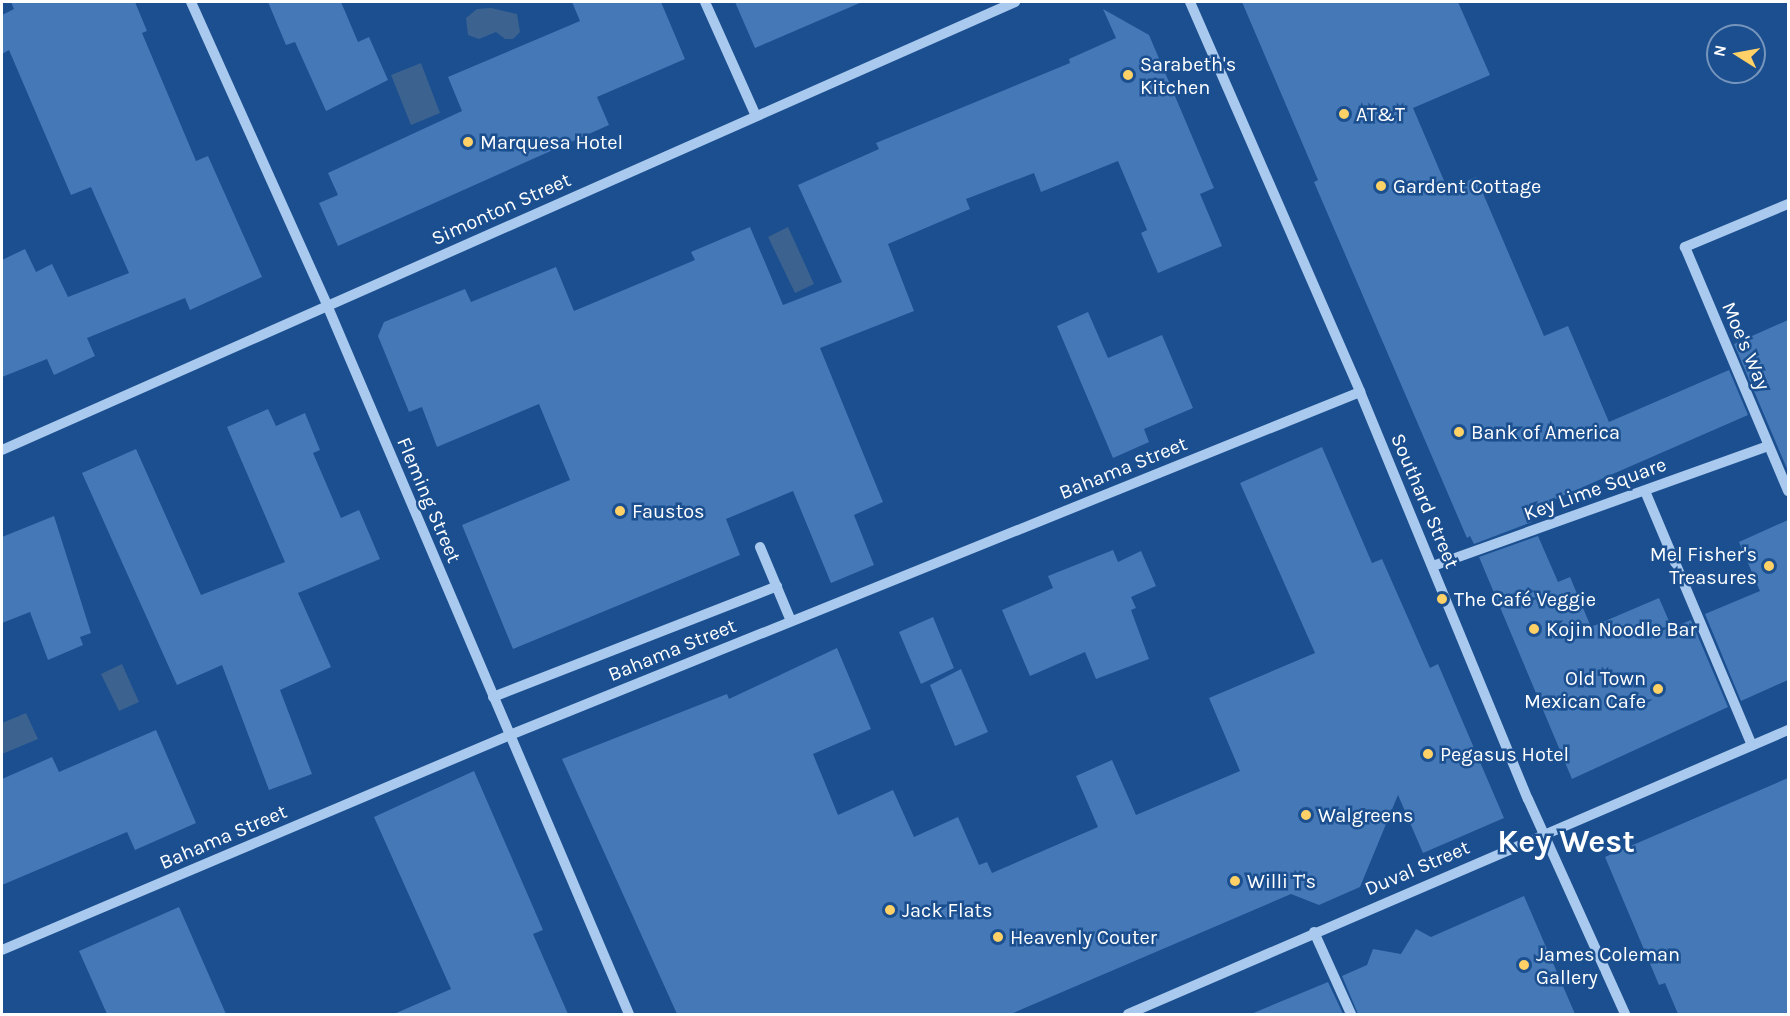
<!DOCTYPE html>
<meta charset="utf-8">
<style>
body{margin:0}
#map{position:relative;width:1790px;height:1016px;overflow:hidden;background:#1b4f8f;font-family:Karla,sans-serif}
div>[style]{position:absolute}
.water>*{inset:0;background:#3c6290}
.building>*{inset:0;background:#4478b7}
.minor>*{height:10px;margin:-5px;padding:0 5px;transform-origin:5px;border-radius:5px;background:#a9c9ee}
.dots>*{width:16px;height:16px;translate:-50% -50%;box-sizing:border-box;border:3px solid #1b4f8f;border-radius:50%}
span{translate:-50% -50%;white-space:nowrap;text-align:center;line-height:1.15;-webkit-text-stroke:5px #1b4f8f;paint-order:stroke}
.poi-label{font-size:20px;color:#fff}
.left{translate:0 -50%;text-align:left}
.right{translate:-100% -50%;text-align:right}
.street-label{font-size:20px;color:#fff}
.town-label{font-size:32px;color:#fff;font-weight:700}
.frame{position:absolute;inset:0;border:3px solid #fff;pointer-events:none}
.north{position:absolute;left:1706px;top:24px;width:60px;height:60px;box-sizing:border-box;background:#1b4f8f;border:2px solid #7695bc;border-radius:50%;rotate:281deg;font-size:16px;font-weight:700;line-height:24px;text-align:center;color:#fff}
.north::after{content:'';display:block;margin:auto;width:21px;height:27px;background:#ffd166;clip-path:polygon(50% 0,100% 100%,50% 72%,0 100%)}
</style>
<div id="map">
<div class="water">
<i style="clip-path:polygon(491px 8px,517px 14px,520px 32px,513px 39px,505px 39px,496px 32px,479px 39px,468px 35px,466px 18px,477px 9px)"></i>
<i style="clip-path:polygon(421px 63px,440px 113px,411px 125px,391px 75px)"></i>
<i style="clip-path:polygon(788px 227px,814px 284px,795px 293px,768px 237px)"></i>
<i style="clip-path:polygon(122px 664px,139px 702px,119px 711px,101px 674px)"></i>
<i style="clip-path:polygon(26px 713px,38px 739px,2px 754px,2px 723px)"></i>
</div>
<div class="building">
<i style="clip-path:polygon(11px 2px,135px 2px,147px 31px,142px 33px,196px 161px,208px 156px,262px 277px,190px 310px,185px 298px,87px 338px,95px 356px,54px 375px,47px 359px,2px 377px,2px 260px,25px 249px,36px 272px,52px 264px,68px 297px,129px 273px,91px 187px,71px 195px,9px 50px,2px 54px,2px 15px,14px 9px)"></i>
<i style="clip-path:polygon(268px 2px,341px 2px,358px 42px,369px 37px,388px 80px,326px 111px,295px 42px,286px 45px)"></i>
<i style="clip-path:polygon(572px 2px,661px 2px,685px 59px,597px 97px,609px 125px,338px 246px,319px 203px,338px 195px,328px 173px,462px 111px,448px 77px,580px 21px)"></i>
<i style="clip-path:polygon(735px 2px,862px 2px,755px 48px)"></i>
<i style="clip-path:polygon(1242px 2px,1458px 2px,1490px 75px,1413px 108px,1448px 190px,1476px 177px,1544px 336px,1568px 326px,1609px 422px,1729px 370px,1748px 415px,1528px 511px,1532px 522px,1474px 544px,1470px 536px,1467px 538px,1314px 182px,1318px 180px)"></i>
<i style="clip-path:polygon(1103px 9px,1149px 35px,1214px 188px,1200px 194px,1222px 246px,1158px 273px,1141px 233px,1147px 230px,1118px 161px,1041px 192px,1034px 173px,966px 199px,970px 209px,888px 244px,914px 311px,820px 348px,883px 502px,854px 515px,874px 565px,831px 583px,793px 491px,726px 519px,740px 555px,513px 649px,462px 525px,570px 480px,539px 404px,437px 447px,422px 407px,409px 412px,378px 336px,384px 322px,465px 289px,471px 302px,556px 267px,574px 311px,695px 260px,691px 252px,750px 227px,783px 305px,842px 282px,798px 185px,879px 149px,876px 143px,1070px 63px,1069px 59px,1116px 38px)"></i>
<i style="clip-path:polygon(1088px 312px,1108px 358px,1162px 335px,1193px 408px,1144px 429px,1149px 442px,1113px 458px,1057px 326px)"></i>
<i style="clip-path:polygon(1788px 320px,1788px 471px,1734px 344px)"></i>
<i style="clip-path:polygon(268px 409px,276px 426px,305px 413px,320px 450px,313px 453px,341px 518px,359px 510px,380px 559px,298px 593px,331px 667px,280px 690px,312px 774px,269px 790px,222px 665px,177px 685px,82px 473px,136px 449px,201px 595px,285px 562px,227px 427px)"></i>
<i style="clip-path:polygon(1322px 447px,1372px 563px,1382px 559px,1430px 668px,1438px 664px,1504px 818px,1423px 853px,1398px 795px,1360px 887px,1319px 905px,1291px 894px,1011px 1014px,677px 1014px,562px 759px,727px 694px,729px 699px,837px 648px,871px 729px,813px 754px,838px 815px,893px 790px,914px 837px,958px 817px,979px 865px,987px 862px,992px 873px,1098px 827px,1076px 776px,1112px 760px,1136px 815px,1240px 771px,1209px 698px,1315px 653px,1240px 483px)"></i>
<i style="clip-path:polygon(54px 516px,91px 633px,80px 637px,83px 645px,48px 660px,30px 612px,2px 623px,2px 537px)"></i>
<i style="clip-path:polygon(1788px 520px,1788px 680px,1741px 701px,1705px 614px,1760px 591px,1739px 542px)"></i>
<i style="clip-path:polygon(1538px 536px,1558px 582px,1570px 577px,1591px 627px,1659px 598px,1672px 628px,1691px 620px,1728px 707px,1572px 779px,1479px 557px)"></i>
<i style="clip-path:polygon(1113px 550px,1118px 562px,1141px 551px,1156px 586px,1131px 597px,1136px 608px,1131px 610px,1149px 659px,1096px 679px,1085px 652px,1030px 676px,1002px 610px,1053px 588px,1048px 576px)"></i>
<i style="clip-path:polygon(933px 617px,954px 668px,921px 684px,899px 632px)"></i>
<i style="clip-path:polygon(961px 669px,988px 732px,955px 746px,930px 685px)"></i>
<i style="clip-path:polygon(156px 730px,196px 823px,135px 850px,127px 832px,2px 885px,2px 779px,52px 757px,59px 772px)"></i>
<i style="clip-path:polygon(474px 771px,543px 930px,533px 934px,568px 1014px,394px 1014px,451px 989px,374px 817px)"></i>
<i style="clip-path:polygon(1788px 778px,1788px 1014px,1678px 1014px,1665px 983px,1659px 985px,1605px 857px)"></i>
<i style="clip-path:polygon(1524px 896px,1575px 1014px,1358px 1014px,1342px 976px,1367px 965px,1373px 949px,1401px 954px,1416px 929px,1431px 937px)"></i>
<i style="clip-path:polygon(179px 907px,226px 1014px,107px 1014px,79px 951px)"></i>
<i style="clip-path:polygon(1328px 982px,1343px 1014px,1251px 1014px)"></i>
</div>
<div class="minor">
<i style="left:191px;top:2px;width:332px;rotate:65.8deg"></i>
<i style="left:327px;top:305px;width:771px;rotate:66.93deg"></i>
<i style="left:705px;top:2px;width:125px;rotate:65.9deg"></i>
<i style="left:1190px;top:2px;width:425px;rotate:66.4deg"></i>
<i style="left:1360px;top:392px;width:440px;rotate:67.6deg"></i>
<i style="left:1528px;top:799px;width:236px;rotate:65.7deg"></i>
<i style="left:1788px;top:204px;width:112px;rotate:157.3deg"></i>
<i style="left:1685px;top:247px;width:265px;rotate:67.1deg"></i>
<i style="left:2px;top:450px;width:1108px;rotate:-23.86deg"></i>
<i style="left:1645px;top:491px;width:276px;rotate:67.2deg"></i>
<i style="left:760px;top:547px;width:80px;rotate:67.3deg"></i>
<i style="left:1433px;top:566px;width:356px;rotate:-19.7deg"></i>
<i style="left:493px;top:697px;width:305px;rotate:-21.3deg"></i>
<i style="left:1314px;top:932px;width:90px;rotate:65.7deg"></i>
<i style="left:2px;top:950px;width:552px;rotate:-22.94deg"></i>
<i style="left:510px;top:735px;width:917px;rotate:-21.98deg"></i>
<i style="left:1128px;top:1014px;width:719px;rotate:-23.28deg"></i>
</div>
<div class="dots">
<i style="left:1128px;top:75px;background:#ffd166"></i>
<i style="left:1344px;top:114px;background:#ffd166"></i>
<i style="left:468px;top:142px;background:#ffd166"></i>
<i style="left:1381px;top:186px;background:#ffd166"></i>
<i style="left:1459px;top:432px;background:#ffd166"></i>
<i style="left:620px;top:511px;background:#ffd166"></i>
<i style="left:1769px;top:566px;background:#ffd166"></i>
<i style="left:1442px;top:599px;background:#ffd166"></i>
<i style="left:1534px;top:629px;background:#ffd166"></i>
<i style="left:1658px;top:689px;background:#ffd166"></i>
<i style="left:1428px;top:754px;background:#ffd166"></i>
<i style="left:1306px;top:815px;background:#ffd166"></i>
<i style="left:1235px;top:881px;background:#ffd166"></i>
<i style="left:890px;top:910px;background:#ffd166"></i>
<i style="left:998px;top:937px;background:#ffd166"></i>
<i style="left:1524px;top:965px;background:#ffd166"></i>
</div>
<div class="poi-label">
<span class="left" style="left:1140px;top:76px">Sarabeth's<br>Kitchen</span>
<span class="left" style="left:1356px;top:114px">AT&amp;T</span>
<span class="left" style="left:480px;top:142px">Marquesa Hotel</span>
<span class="left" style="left:1393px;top:186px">Gardent Cottage</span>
<span class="left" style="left:1471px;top:432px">Bank of America</span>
<span class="left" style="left:632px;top:511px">Faustos</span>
<span class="right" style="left:1757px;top:566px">Mel Fisher's<br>Treasures</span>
<span class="left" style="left:1454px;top:599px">The Café Veggie</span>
<span class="left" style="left:1546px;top:629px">Kojin Noodle Bar</span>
<span class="right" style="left:1646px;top:690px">Old Town<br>Mexican Cafe</span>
<span class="left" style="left:1440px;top:754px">Pegasus Hotel</span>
<span class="left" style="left:1318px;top:815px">Walgreens</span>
<span class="left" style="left:1247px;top:881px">Willi T's</span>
<span class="left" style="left:902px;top:910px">Jack Flats</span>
<span class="left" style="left:1010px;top:937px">Heavenly Couter</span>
<span class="left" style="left:1536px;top:966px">James Coleman<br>Gallery</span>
</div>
<div class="street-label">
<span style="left:501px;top:209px;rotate:-24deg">Simonton Street</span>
<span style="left:1746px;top:346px;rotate:67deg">Moe's Way</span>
<span style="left:1123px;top:468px;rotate:-22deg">Bahama Street</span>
<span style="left:1595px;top:489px;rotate:-20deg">Key Lime Square</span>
<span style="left:429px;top:500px;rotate:67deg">Fleming Street</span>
<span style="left:1425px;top:501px;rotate:67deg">Southard Street</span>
<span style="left:672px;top:650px;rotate:-22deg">Bahama Street</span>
<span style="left:223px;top:837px;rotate:-23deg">Bahama Street</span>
<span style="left:1417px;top:868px;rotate:-23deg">Duval Street</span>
</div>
<div class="town-label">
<span style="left:1566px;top:842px">Key West</span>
</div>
<div class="frame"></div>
<div class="north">N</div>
</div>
